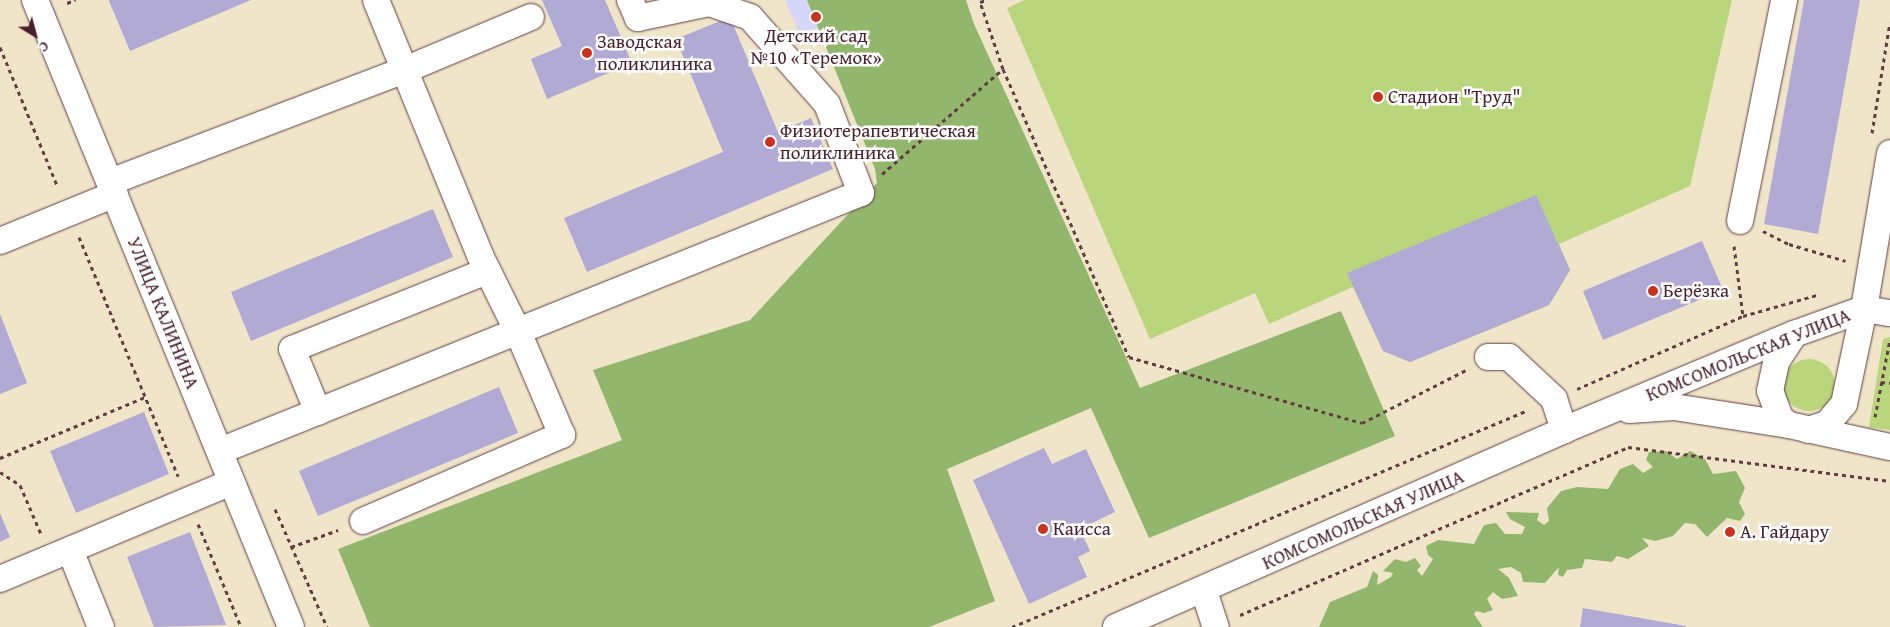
<!DOCTYPE html>
<meta charset="utf-8">
<style>
body{margin:0}
#map{position:relative;width:1890px;height:627px;overflow:hidden;background:#f0e5c9;font-family:"Gentium Book Plus",serif}
div>[style]{position:absolute}
.built>*{inset:0;background:#d6d7f8}
.green>*{inset:0;background:#b9d67d}
.round{border-radius:50%}
.forest>*{inset:0;background:#92b76c}
.building>*{inset:0;background:#b1aad5}
.path>*{height:3px;margin-top:-1.5px;transform-origin:0;background:repeating-linear-gradient(90deg,#633d43 0 4px,transparent 0 8px)}
.roads{filter:drop-shadow(0 0 1px #633d43) drop-shadow(0 0 1px #633d43)}
.minor>*{height:26px;margin:-13px;padding:0 13px;transform-origin:13px;border-radius:13px;background:#fff}
.dots>*{width:14px;height:14px;translate:-50% -50%;box-sizing:border-box;border:2px solid #fff;border-radius:50%}
span{translate:-50% -50%;white-space:nowrap;text-align:center;line-height:1.15;-webkit-text-stroke:5px #fff;paint-order:stroke}
.poi-label{font-size:19px;color:#4a1f2b}
.left{translate:0 -50%;text-align:left}
.street-label{font-size:19px;color:#4a1f2b}
.north{position:absolute;left:10px;top:10px;width:50px;height:50px;-webkit-text-stroke:4px #fff;paint-order:stroke;rotate:143deg;font-size:14px;font-weight:700;line-height:20px;text-align:center;color:#4a1f2b}
.north::after{content:'';display:block;margin:auto;width:18px;height:22px;background:#4a1f2b;clip-path:polygon(50% 0,100% 100%,50% 72%,0 100%)}
</style>
<div id="map">
<div class="built">
<i style="clip-path:polygon(785px 0,882px 0,800px 35px)"></i>
</div>
<div class="green">
<i style="clip-path:polygon(1025px 0,1732px 0,1690px 186px,1559px 244px,1570px 270px,1549px 305px,1410px 362px,1383px 351px,1353px 287px,1269px 324px,1255px 293px,1150px 339px,1007px 8px)"></i>
<i style="clip-path:polygon(1890px 337px,1890px 430px,1869px 427px,1883px 339px)"></i>
<i class="round" style="left:1783px;top:359px;width:52px;height:52px"></i>
</div>
<div class="forest">
<i style="clip-path:polygon(807px 0,966px 0,974px 24px,1140px 388px,1341px 311px,1395px 436px,1149px 538px,1091px 408px,947px 469px,995px 601px,929px 627px,370px 627px,338px 549px,622px 440px,593px 370px,750px 320px,877px 183px,875px 169px)"></i>
<i style="clip-path:polygon(1666px 451px,1677px 459px,1690px 451px,1705px 459px,1713px 474px,1736px 471px,1745px 488px,1739px 502px,1745px 514px,1740px 521px,1727px 518px,1707px 537px,1695px 524px,1685px 523px,1673px 536px,1655px 541px,1642px 538px,1649px 546px,1628px 559px,1617px 556px,1612px 562px,1585px 559px,1582px 568px,1567px 570px,1563px 577px,1558px 575px,1559px 567px,1545px 583px,1523px 582px,1521px 573px,1511px 567px,1498px 569px,1509px 578px,1518px 596px,1502px 599px,1493px 592px,1487px 599px,1493px 610px,1484px 613px,1476px 611px,1474px 614px,1483px 627px,1319px 627px,1330px 602px,1367px 587px,1373px 571px,1378px 575px,1377px 585px,1391px 577px,1393px 573px,1383px 571px,1395px 559px,1406px 562px,1415px 558px,1421px 566px,1417px 570px,1422px 576px,1433px 559px,1428px 555px,1426px 546px,1438px 540px,1474px 544px,1484px 525px,1496px 523px,1505px 534px,1522px 534px,1525px 527px,1510px 519px,1506px 512px,1539px 513px,1537px 520px,1544px 525px,1549px 521px,1547px 508px,1561px 491px,1577px 487px,1608px 489px,1620px 469px,1633px 464px,1643px 473px,1653px 467px,1646px 460px,1649px 452px)"></i>
</div>
<div class="building">
<i style="clip-path:polygon(251px 0,130px 51px,109px 1px,110px 0)"></i>
<i style="clip-path:polygon(542px 0,605px 0,632px 63px,547px 99px,531px 59px,562px 46px)"></i>
<i style="clip-path:polygon(1804px 0,1860px 0,1818px 234px,1764px 224px)"></i>
<i style="clip-path:polygon(730px 17px,778px 132px,811px 118px,833px 169px,587px 272px,564px 218px,723px 152px,676px 39px)"></i>
<i style="clip-path:polygon(1536px 195px,1570px 270px,1549px 305px,1410px 362px,1383px 351px,1347px 273px)"></i>
<i style="clip-path:polygon(433px 209px,453px 257px,251px 341px,231px 292px)"></i>
<i style="clip-path:polygon(1702px 241px,1723px 290px,1603px 340px,1583px 291px)"></i>
<i style="clip-path:polygon(0 314px,27px 383px,0 394px)"></i>
<i style="clip-path:polygon(499px 387px,518px 433px,318px 516px,299px 471px)"></i>
<i style="clip-path:polygon(144px 412px,169px 474px,76px 513px,50px 451px)"></i>
<i style="clip-path:polygon(1044px 448px,1052px 464px,1086px 449px,1115px 512px,1088px 525px,1092px 534px,1084px 538px,1090px 551px,1078px 557px,1087px 577px,1029px 604px,973px 480px)"></i>
<i style="clip-path:polygon(0 513px,10px 537px,0 542px)"></i>
<i style="clip-path:polygon(190px 532px,226px 625px,154px 627px,127px 557px)"></i>
<i style="clip-path:polygon(1583px 608px,1686px 626px,1686px 627px,1580px 627px)"></i>
</div>
<div class="path">
<i style="left:67px;top:3px;width:9px;rotate:-21deg"></i>
<i style="left:0;top:47px;width:152px;rotate:67.6deg"></i>
<i style="left:1003px;top:69px;width:314px;rotate:66.4deg"></i>
<i style="left:1129px;top:357px;width:242px;rotate:15.8deg"></i>
<i style="left:1362px;top:423px;width:117px;rotate:-27deg"></i>
<i style="left:1872px;top:133px;width:112px;rotate:-80.8deg"></i>
<i style="left:882px;top:174px;width:160px;rotate:-41deg"></i>
<i style="left:1003px;top:69px;width:71px;rotate:-108.9deg"></i>
<i style="left:980px;top:2px;width:6px;rotate:-18deg"></i>
<i style="left:1763px;top:231px;width:29px;rotate:27deg"></i>
<i style="left:1789px;top:244px;width:59px;rotate:16.6deg"></i>
<i style="left:79px;top:237px;width:259px;rotate:67.5deg"></i>
<i style="left:1734px;top:246px;width:71px;rotate:82.7deg"></i>
<i style="left:1881px;top:382px;width:9px;rotate:6deg"></i>
<i style="left:1577px;top:389px;width:181px;rotate:-23.7deg"></i>
<i style="left:1743px;top:316px;width:80px;rotate:-15.9deg"></i>
<i style="left:1875px;top:417px;width:79px;rotate:-79.1deg"></i>
<i style="left:0;top:458px;width:157px;rotate:-22.8deg"></i>
<i style="left:0;top:472px;width:24px;rotate:33deg"></i>
<i style="left:20px;top:485px;width:53px;rotate:66.8deg"></i>
<i style="left:275px;top:509px;width:129px;rotate:66.2deg"></i>
<i style="left:198px;top:524px;width:112px;rotate:67.3deg"></i>
<i style="left:291px;top:547px;width:50px;rotate:-19.9deg"></i>
<i style="left:1240px;top:615px;width:423px;rotate:-23.4deg"></i>
<i style="left:1628px;top:447px;width:264px;rotate:7.4deg"></i>
<i style="left:1012px;top:627px;width:560px;rotate:-22.81deg"></i>
</div>
<div class="roads">
<div class="minor">
<i style="left:35px;top:0;width:677px;rotate:67.79deg"></i>
<i style="left:110px;top:182px;width:323px;rotate:-20.8deg"></i>
<i style="left:412px;top:67px;width:129px;rotate:-22.8deg"></i>
<i style="left:1740px;top:221px;width:225px;rotate:-78.7deg"></i>
<i style="left:0;top:241px;width:124px;rotate:-22.2deg"></i>
<i style="left:1488px;top:357px;width:21px"></i>
<i style="left:1509px;top:357px;width:62px;rotate:43deg"></i>
<i style="left:1554px;top:399px;width:33px;rotate:72deg"></i>
<i style="left:1629px;top:410px;width:45px;rotate:-3.8deg"></i>
<i style="left:1674px;top:407px;width:116px;rotate:8.9deg"></i>
<i style="left:1789px;top:425px;width:103px;rotate:12.3deg"></i>
<i style="left:318px;top:412px;width:68px;rotate:-112.4deg"></i>
<i style="left:292px;top:349px;width:210px;rotate:-21.8deg"></i>
<i style="left:1789px;top:425px;width:11px;rotate:-142deg"></i>
<i style="left:1780px;top:418px;width:29px;rotate:-110deg"></i>
<i style="left:1770px;top:391px;width:30px;rotate:-78deg"></i>
<i style="left:1776px;top:362px;width:33px;rotate:-57deg"></i>
<i style="left:1808px;top:430px;width:20px;rotate:-18deg"></i>
<i style="left:1827px;top:424px;width:26px;rotate:-50deg"></i>
<i style="left:1844px;top:404px;width:97px;rotate:-78.1deg"></i>
<i style="left:1864px;top:309px;width:158px;rotate:-80.5deg"></i>
<i style="left:220px;top:451px;width:691px;rotate:-21.92deg"></i>
<i style="left:861px;top:193px;width:95px;rotate:-110.9deg"></i>
<i style="left:827px;top:104px;width:116px;rotate:-131.5deg"></i>
<i style="left:750px;top:17px;width:43px;rotate:-161.1deg"></i>
<i style="left:709px;top:3px;width:73px;rotate:168.1deg"></i>
<i style="left:638px;top:18px;width:20px;rotate:-114deg"></i>
<i style="left:363px;top:521px;width:217px;rotate:-23.4deg"></i>
<i style="left:562px;top:435px;width:112px;rotate:-113.1deg"></i>
<i style="left:518px;top:332px;width:86px;rotate:-116.3deg"></i>
<i style="left:480px;top:255px;width:275px;rotate:-112.2deg"></i>
<i style="left:70px;top:550px;width:83px;rotate:68.1deg"></i>
<i style="left:0;top:579px;width:251px;rotate:-22.7deg"></i>
<i style="left:1204px;top:591px;width:38px;rotate:72deg"></i>
<i style="left:1116px;top:627px;width:489px;rotate:-23.7deg"></i>
<i style="left:1564px;top:430px;width:249px;rotate:-22.7deg"></i>
<i style="left:1794px;top:334px;width:74px;rotate:-19.7deg"></i>
<i style="left:1864px;top:309px;width:26px;rotate:9deg"></i>
</div>
</div>
<div class="dots">
<i style="left:816px;top:17px;background:#c8321e"></i>
<i style="left:587px;top:53px;background:#c8321e"></i>
<i style="left:1378px;top:97px;background:#c8321e"></i>
<i style="left:770px;top:142px;background:#c8321e"></i>
<i style="left:1653px;top:291px;background:#c8321e"></i>
<i style="left:1043px;top:529px;background:#c8321e"></i>
<i style="left:1730px;top:532px;background:#c8321e"></i>
</div>
<div class="poi-label">
<span style="left:816px;top:47px">Детский сад<br>№10 «Теремок»</span>
<span class="left" style="left:597px;top:53px">Заводская<br>поликлиника</span>
<span class="left" style="left:1388px;top:97px">Стадион "Труд"</span>
<span class="left" style="left:780px;top:142px">Физиотерапевтическая<br>поликлиника</span>
<span class="left" style="left:1663px;top:291px">Берёзка</span>
<span class="left" style="left:1053px;top:529px">Каисса</span>
<span class="left" style="left:1740px;top:532px">А. Гайдару</span>
</div>
<div class="street-label">
<span style="left:163px;top:313px;rotate:68deg">УЛИЦА КАЛИНИНА</span>
<span style="left:1748px;top:355px;rotate:-22deg">КОМСОМОЛЬСКАЯ УЛИЦА</span>
<span style="left:1363px;top:520px;rotate:-24deg">КОМСОМОЛЬСКАЯ УЛИЦА</span>
</div>
<div class="north">С</div>
</div>
